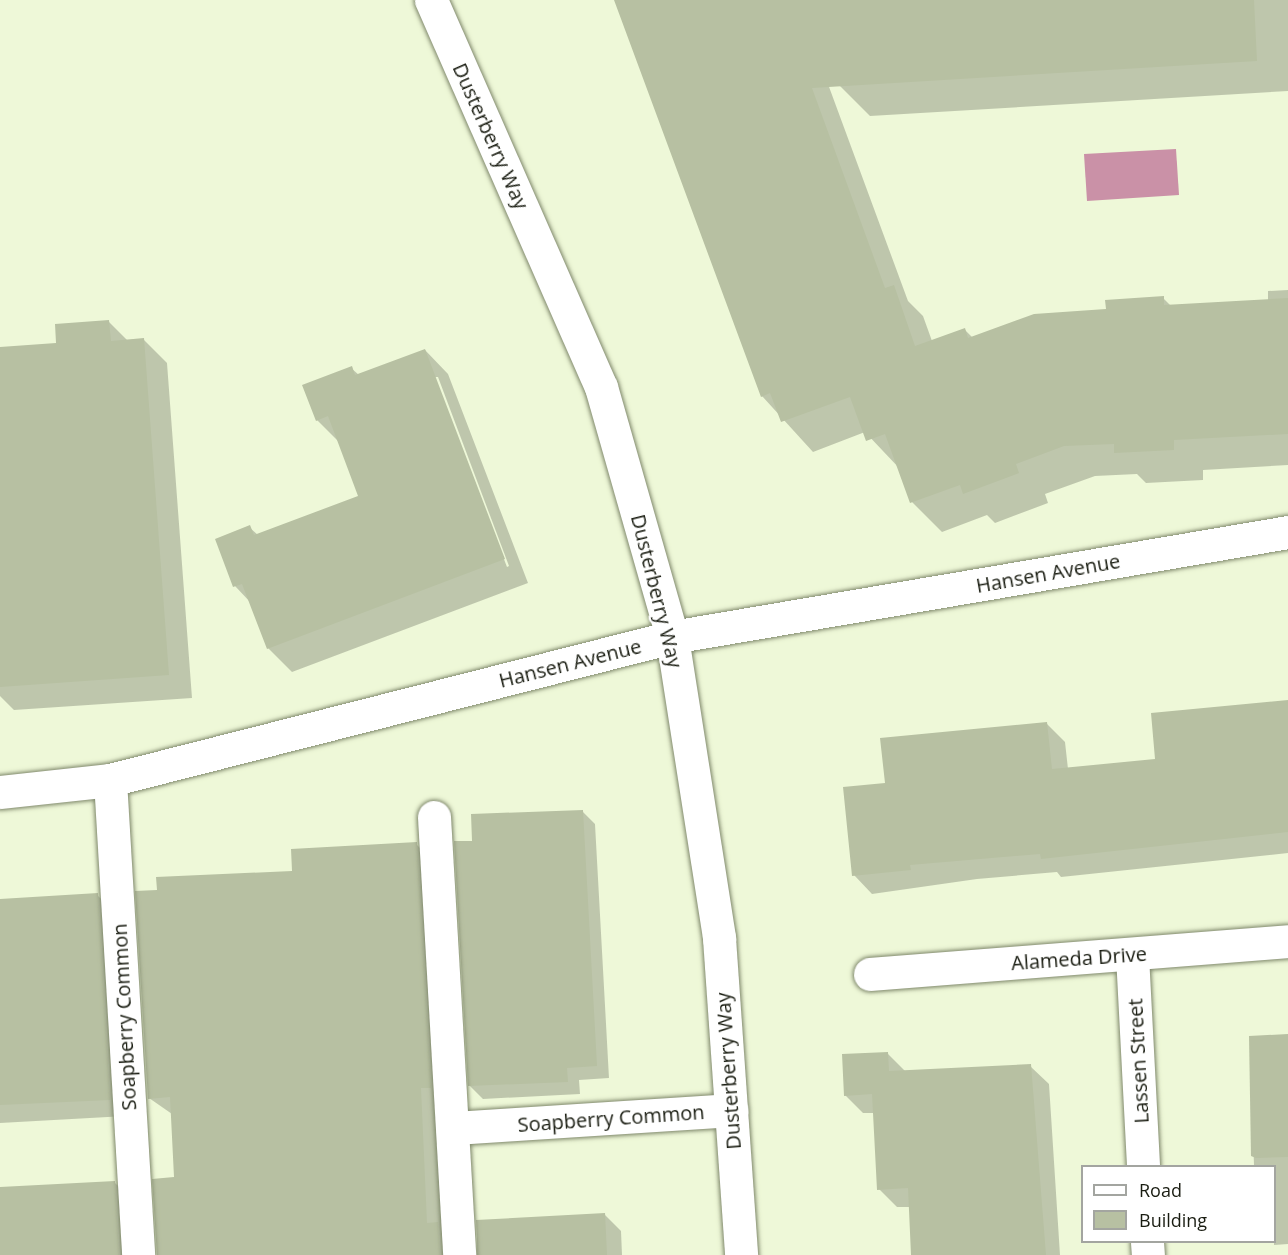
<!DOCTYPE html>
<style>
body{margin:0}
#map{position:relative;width:1288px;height:1255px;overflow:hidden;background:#eef8d8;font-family:"Open Sans",sans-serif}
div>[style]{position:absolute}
.water>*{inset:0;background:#ca91a7}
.shadow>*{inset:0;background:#0003}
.building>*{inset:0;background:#b7c0a2}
.roads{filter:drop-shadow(0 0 2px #80896c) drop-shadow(0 0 2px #80896c)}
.minor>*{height:33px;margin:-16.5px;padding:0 16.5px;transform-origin:16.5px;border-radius:16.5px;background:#fff}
.major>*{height:33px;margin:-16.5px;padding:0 16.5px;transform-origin:16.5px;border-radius:16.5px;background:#fff}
span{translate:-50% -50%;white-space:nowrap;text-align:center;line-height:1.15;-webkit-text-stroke:4.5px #fff;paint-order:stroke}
.street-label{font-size:20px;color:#1a1d12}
.legend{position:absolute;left:1081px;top:1165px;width:195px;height:78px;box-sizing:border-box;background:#fff;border:2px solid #a3a5a0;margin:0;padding:8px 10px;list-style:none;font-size:18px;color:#1a1d12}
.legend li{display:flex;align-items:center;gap:12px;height:30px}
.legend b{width:30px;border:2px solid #a3a5a0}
</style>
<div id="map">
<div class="water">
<i style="clip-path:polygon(1176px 149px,1179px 195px,1087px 201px,1084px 154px)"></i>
</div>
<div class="shadow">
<i style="clip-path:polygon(626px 0,797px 0,908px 301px,923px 316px,932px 341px,964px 329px,973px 338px,1163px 298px,1171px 306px,1268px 301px,1268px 291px,1288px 290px,1288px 465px,1203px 470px,1203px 480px,1146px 483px,1137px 474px,1095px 476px,1045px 494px,1048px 503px,995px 523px,987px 515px,942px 532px,912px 502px,900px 469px,865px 432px,813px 452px,762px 396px)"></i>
<i style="clip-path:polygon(835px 0,1288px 0,1288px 91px,870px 116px,840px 86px)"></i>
<i style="clip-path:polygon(108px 321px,128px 341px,144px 340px,167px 363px,192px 698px,14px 710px,0 696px,0 348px,58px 345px)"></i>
<i style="clip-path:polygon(evenodd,425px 350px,448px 374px,528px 583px,292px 672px,268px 648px,251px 603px,235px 586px,249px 527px,258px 535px,360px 497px,339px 442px,317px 420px,351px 368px,359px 375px,425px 350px,434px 377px,438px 377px,509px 566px,507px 567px,434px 377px)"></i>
<i style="clip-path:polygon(1288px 702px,1288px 853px,1061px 877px,1057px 872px,977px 879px,872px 894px,854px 875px,886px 785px,1046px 723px,1065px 742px,1068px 769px,1157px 760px)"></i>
<i style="clip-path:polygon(582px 811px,595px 824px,609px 1078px,579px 1080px,580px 1094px,483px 1099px,470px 1086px,474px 843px)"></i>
<i style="clip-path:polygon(416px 844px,433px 861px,456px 1255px,158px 1255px,176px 1179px,172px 1114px,149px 1098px,158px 891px,294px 872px)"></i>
<i style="clip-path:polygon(97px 895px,114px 911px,126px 1116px,0 1123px,0 900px)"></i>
<i style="clip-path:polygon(1288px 1036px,1288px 1244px,1274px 1245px,1274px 1166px,1254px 1166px,1250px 1038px)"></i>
<i style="clip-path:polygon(887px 1053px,905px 1071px,1030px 1066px,1049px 1084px,1060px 1255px,913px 1255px,910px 1207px,897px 1207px,879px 1189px,874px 1113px,863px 1113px,845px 1095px)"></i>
<i style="clip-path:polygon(114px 1182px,131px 1199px,134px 1255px,0 1255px,0 1188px)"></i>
<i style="clip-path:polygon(604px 1214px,621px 1231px,622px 1255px,477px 1255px,477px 1221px)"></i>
</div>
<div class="building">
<i style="clip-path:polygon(614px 0,1254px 0,1257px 61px,812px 88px,885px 288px,894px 285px,915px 346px,965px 328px,968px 338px,1034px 314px,1106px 309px,1105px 300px,1164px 296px,1164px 305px,1288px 298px,1288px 434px,1174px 440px,1174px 450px,1114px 453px,1114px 444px,1064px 446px,1016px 464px,1019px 473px,963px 494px,960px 485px,910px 503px,885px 434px,866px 441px,850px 397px,781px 422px,770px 393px,761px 397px)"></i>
<i style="clip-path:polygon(109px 320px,111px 341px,144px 338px,169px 675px,0 687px,0 347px,56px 343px,55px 324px)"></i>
<i style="clip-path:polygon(425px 349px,505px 559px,267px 649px,242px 584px,233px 587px,215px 539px,250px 525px,254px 535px,358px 496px,328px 416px,316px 421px,302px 385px,352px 366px,355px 375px)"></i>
<i style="clip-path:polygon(1288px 700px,1288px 832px,1041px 859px,1040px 854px,910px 865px,911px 870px,852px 876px,843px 787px,885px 783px,880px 738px,1047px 722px,1052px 769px,1155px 759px,1151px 713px)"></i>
<i style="clip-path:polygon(583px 810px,597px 1066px,567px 1068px,568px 1082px,468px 1086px,454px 841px,472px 841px,471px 814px)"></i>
<i style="clip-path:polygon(417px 842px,431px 1088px,421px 1088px,427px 1223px,438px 1222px,440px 1255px,157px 1255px,152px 1179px,174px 1177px,170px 1097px,148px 1099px,135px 891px,157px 890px,156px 877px,292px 871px,291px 849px)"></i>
<i style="clip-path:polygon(98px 893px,110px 1100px,0 1105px,0 899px)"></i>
<i style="clip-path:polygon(1288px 1034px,1288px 1157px,1256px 1158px,1251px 1156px,1249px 1036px)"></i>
<i style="clip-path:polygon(888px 1052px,889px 1071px,1031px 1064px,1046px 1255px,911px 1255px,908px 1188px,877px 1190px,872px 1094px,844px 1096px,842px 1054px)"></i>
<i style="clip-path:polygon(115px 1181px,119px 1255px,0 1255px,0 1187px)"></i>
<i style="clip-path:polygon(605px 1213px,607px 1255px,478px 1255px,476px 1220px)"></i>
</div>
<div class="roads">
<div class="minor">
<i style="left:110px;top:780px;width:476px;rotate:86.6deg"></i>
<i style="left:0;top:792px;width:111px;rotate:-6.2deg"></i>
<i style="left:110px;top:780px;width:580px;rotate:-14.28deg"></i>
<i style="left:672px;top:637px;width:625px;rotate:-9.67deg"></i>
<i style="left:434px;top:817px;width:439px;rotate:86.7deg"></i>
<i style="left:1132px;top:955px;width:211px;rotate:87deg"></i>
<i style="left:870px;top:974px;width:419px;rotate:-4.5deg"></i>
<i style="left:455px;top:1128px;width:277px;rotate:-3.7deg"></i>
<i style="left:1147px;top:1242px;width:13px;rotate:86deg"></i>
</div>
<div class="major">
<i style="left:431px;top:0;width:423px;rotate:66.3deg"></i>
<i style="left:601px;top:387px;width:260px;rotate:74.1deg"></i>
<i style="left:672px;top:637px;width:305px;rotate:81.1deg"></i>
<i style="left:719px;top:938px;width:318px;rotate:86deg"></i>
</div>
</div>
<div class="street-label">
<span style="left:491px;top:136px;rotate:66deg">Dusterberry Way</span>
<span style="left:1048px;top:573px;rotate:-10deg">Hansen Avenue</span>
<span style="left:657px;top:591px;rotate:76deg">Dusterberry Way</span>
<span style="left:570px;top:663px;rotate:-14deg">Hansen Avenue</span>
<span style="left:1079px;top:958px;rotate:-4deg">Alameda Drive</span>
<span style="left:124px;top:1017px;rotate:-93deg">Soapberry Common</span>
<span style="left:1138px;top:1061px;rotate:-93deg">Lassen Street</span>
<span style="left:728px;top:1071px;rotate:-94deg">Dusterberry Way</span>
<span style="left:611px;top:1118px;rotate:-4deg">Soapberry Common</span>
</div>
<ul class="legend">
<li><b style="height:8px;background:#fff"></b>Road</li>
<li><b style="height:16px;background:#b7c0a2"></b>Building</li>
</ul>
</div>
